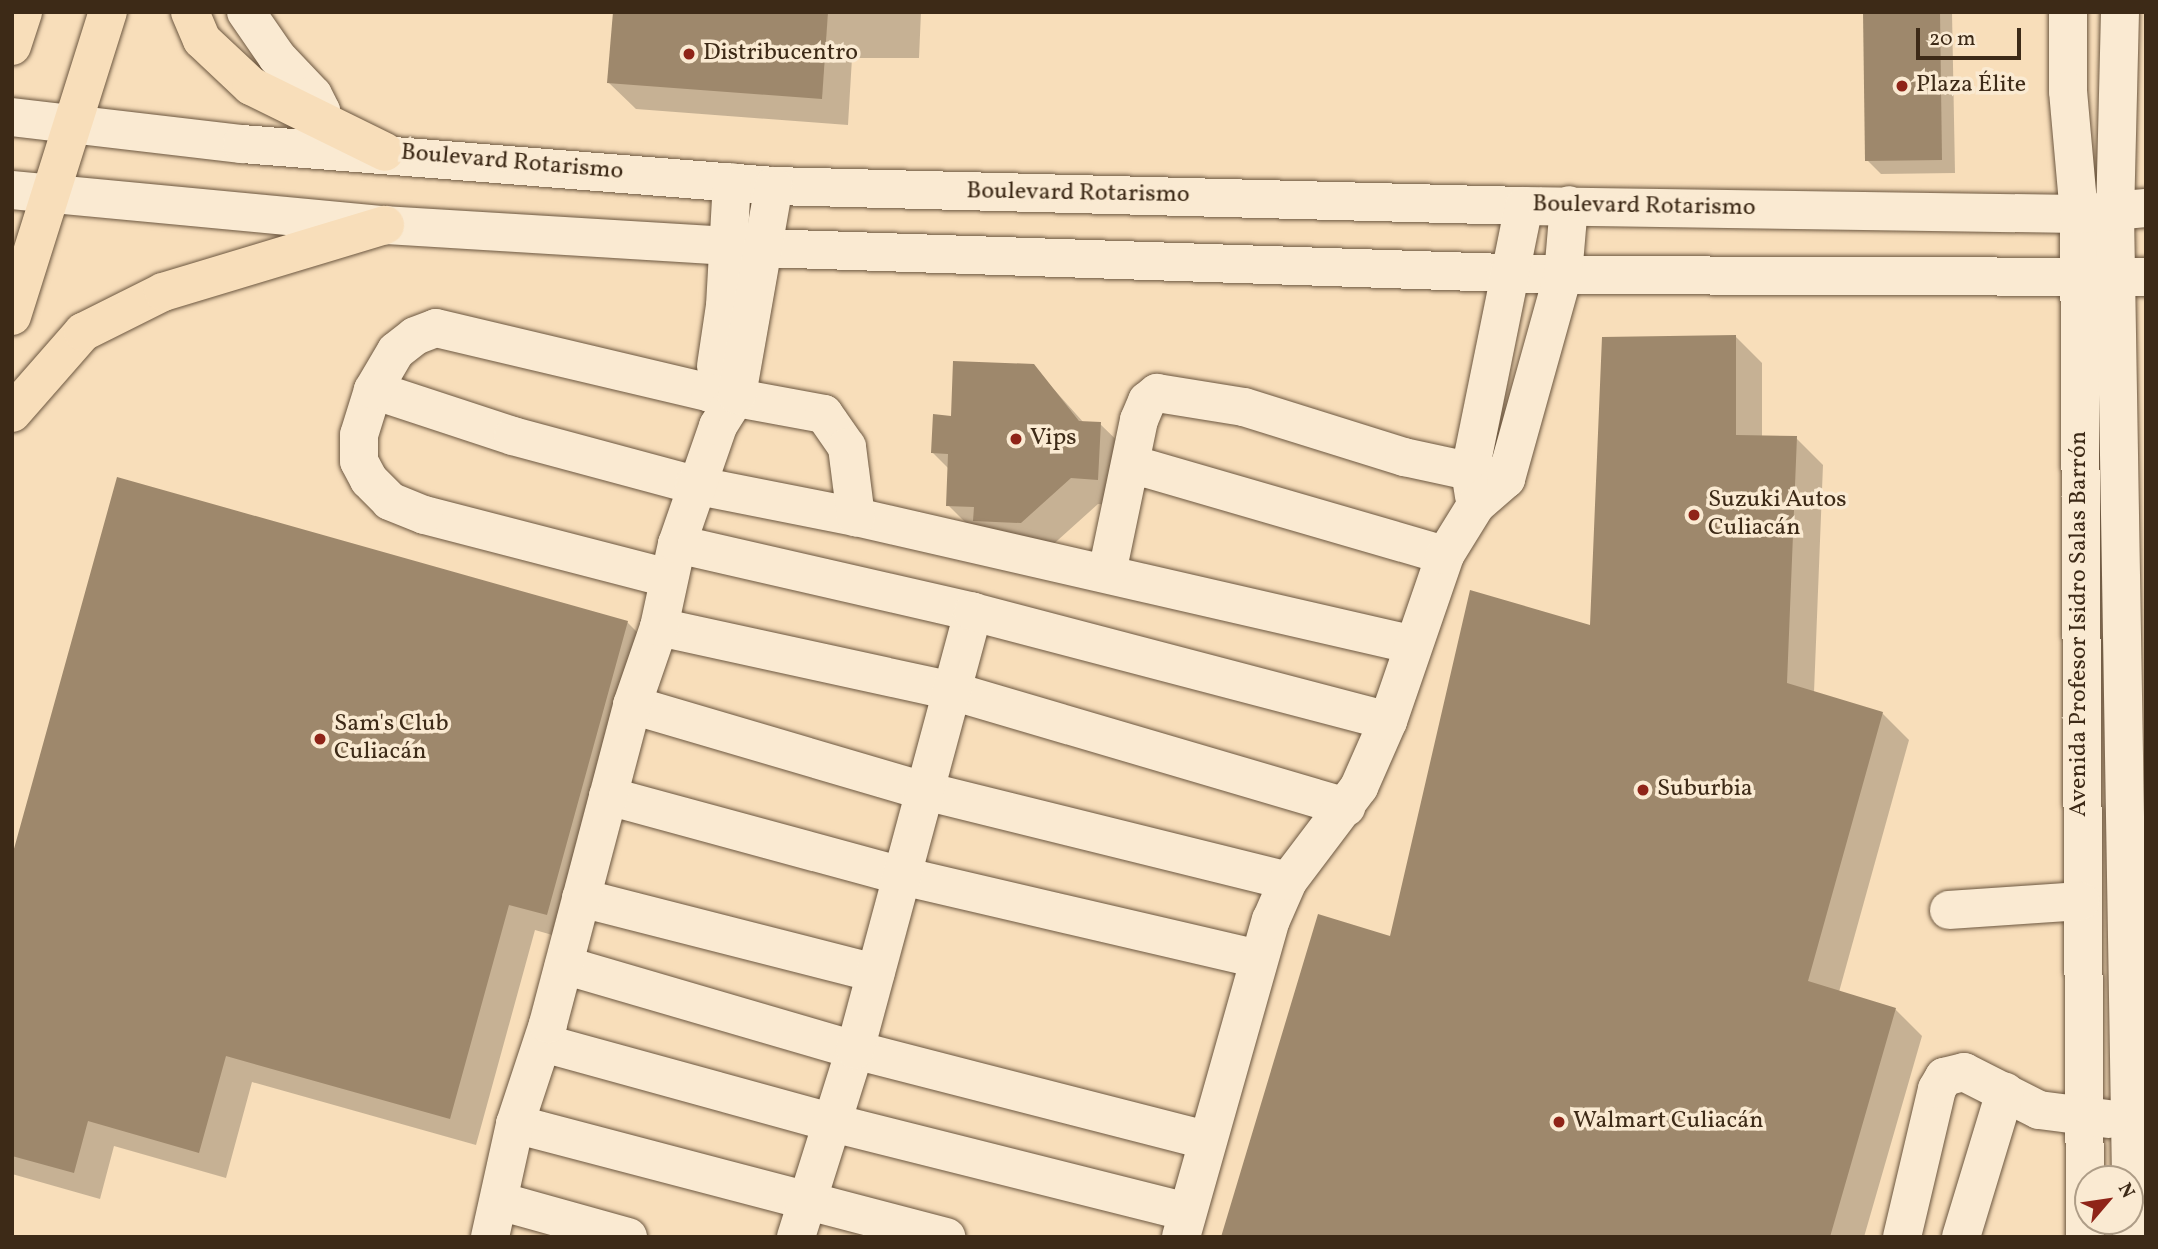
<!DOCTYPE html>
<meta charset="utf-8">
<style>
body{margin:0}
#map{position:relative;width:2158px;height:1249px;overflow:hidden;background:#f8deba;font-family:Vollkorn,serif}
div>[style]{position:absolute}
.shadow>*{inset:0;background:#0003}
.building>*{inset:0;background:#9e886c}
.roads{filter:drop-shadow(0 0 2px #6c5740) drop-shadow(0 0 2px #6c5740)}
.minor>*{height:38px;margin:-19px;padding:0 19px;transform-origin:19px;border-radius:19px;background:#faead2}
.major>*{height:38px;margin:-19px;padding:0 19px;transform-origin:19px;border-radius:19px;background:#f8deba}
.dots>*{width:19px;height:19px;translate:-50% -50%;box-sizing:border-box;border:4px solid #faead2;border-radius:50%}
span{translate:-50% -50%;white-space:nowrap;text-align:center;line-height:1.15;-webkit-text-stroke:7px #faead2;paint-order:stroke}
.poi-label{font-size:24px;color:#3d2a17}
.left{translate:0 -50%;text-align:left}
.street-label{font-size:24px;color:#3d2a17}
.frame{position:absolute;inset:0;border:14px solid #3d2a17;pointer-events:none}
.north{position:absolute;left:2074px;top:1165px;width:70px;height:70px;box-sizing:border-box;background:#faead2;border:2px solid #ae9d87;border-radius:50%;rotate:61deg;font-size:19px;font-weight:700;line-height:28px;text-align:center;color:#3d2a17}
.north::after{content:'';display:block;margin:auto;width:24px;height:32px;background:#8f2418;clip-path:polygon(50% 0,100% 100%,50% 72%,0 100%)}
.scale{position:absolute;left:1916px;top:28px;width:105px;height:32px;box-sizing:border-box;border:4px solid #3d2a17;border-top:0;padding-left:9px;font-size:21px;line-height:24px;white-space:nowrap;color:#3d2a17;-webkit-text-stroke:5px #faead2;paint-order:stroke}
</style>
<div id="map">
<div class="shadow">
<i style="clip-path:polygon(616px 12px,921px 12px,919px 58px,852px 58px,848px 125px,636px 109px,609px 83px)"></i>
<i style="clip-path:polygon(1864px 12px,1952px 12px,1955px 173px,1881px 174px,1867px 160px)"></i>
<i style="clip-path:polygon(1735px 336px,1762px 363px,1762px 437px,1796px 438px,1823px 465px,1814px 693px,1882px 713px,1909px 740px,1839px 992px,1895px 1009px,1922px 1036px,1864px 1237px,1222px 1237px,1392px 939px,1592px 627px)"></i>
<i style="clip-path:polygon(1033px 366px,1084px 423px,1100px 424px,1127px 450px,1124px 506px,1098px 504px,1048px 549px,975px 532px,948px 505px,949px 469px,933px 453px,953px 417px)"></i>
<i style="clip-path:polygon(627px 622px,654px 649px,573px 941px,535px 930px,476px 1145px,252px 1082px,226px 1178px,114px 1146px,100px 1199px,12px 1174px,12px 863px)"></i>
</div>
<div class="building">
<i style="clip-path:polygon(613px 12px,828px 12px,822px 99px,607px 83px)"></i>
<i style="clip-path:polygon(1863px 12px,1940px 12px,1942px 160px,1865px 161px)"></i>
<i style="clip-path:polygon(1736px 335px,1736px 435px,1797px 436px,1787px 683px,1883px 712px,1808px 981px,1896px 1008px,1830px 1237px,1221px 1237px,1318px 914px,1390px 936px,1470px 590px,1590px 625px,1602px 337px)"></i>
<i style="clip-path:polygon(953px 361px,1034px 364px,1079px 421px,1101px 422px,1098px 480px,1071px 478px,1021px 523px,973px 521px,974px 507px,946px 506px,948px 454px,931px 453px,933px 414px,951px 416px)"></i>
<i style="clip-path:polygon(117px 477px,628px 621px,547px 915px,509px 905px,450px 1119px,226px 1056px,199px 1153px,88px 1121px,74px 1173px,12px 1156px,12px 856px)"></i>
</div>
<div class="roads">
<div class="minor">
<i style="left:246px;top:12px;width:55px;rotate:55.4deg"></i>
<i style="left:277px;top:57px;width:52px;rotate:46.5deg"></i>
<i style="left:313px;top:95px;width:18px;rotate:63deg"></i>
<i style="left:321px;top:111px;width:10px;rotate:96deg"></i>
<i style="left:2068px;top:12px;width:79px;rotate:90deg"></i>
<i style="left:2068px;top:91px;width:123px;rotate:84.9deg"></i>
<i style="left:2079px;top:214px;width:1023px;rotate:89.66deg"></i>
<i style="left:2120px;top:12px;width:201px;rotate:91.4deg"></i>
<i style="left:2115px;top:213px;width:1024px;rotate:89.05deg"></i>
<i style="left:12px;top:117px;width:232px;rotate:6.7deg"></i>
<i style="left:242px;top:144px;width:534px;rotate:4.51deg"></i>
<i style="left:774px;top:186px;width:750px;rotate:1.53deg"></i>
<i style="left:1524px;top:206px;width:555px;rotate:0.83deg"></i>
<i style="left:2079px;top:214px;width:67px;rotate:-5.1deg"></i>
<i style="left:12px;top:190px;width:375px;rotate:5.4deg"></i>
<i style="left:385px;top:225px;width:379px;rotate:3.5deg"></i>
<i style="left:763px;top:248px;width:800px;rotate:1.93deg"></i>
<i style="left:1563px;top:275px;width:583px;rotate:0.2deg"></i>
<i style="left:716px;top:366px;width:61px;rotate:-81.5deg"></i>
<i style="left:725px;top:306px;width:124px;rotate:-86.8deg"></i>
<i style="left:373px;top:390px;width:147px;rotate:18.2deg"></i>
<i style="left:513px;top:436px;width:188px;rotate:15.1deg"></i>
<i style="left:694px;top:485px;width:165px;rotate:11.2deg"></i>
<i style="left:856px;top:517px;width:572px;rotate:12.92deg"></i>
<i style="left:1131px;top:464px;width:327px;rotate:16.2deg"></i>
<i style="left:1474px;top:496px;width:25px;rotate:-99deg"></i>
<i style="left:1470px;top:471px;width:270px;rotate:-78.5deg"></i>
<i style="left:677px;top:544px;width:304px;rotate:12.9deg"></i>
<i style="left:1107px;top:573px;width:156px;rotate:-78.2deg"></i>
<i style="left:1139px;top:420px;width:21px;rotate:-67deg"></i>
<i style="left:1147px;top:401px;width:13px;rotate:-39deg"></i>
<i style="left:1157px;top:393px;width:88px;rotate:9.1deg"></i>
<i style="left:1244px;top:407px;width:168px;rotate:17.4deg"></i>
<i style="left:1404px;top:457px;width:104px;rotate:12.2deg"></i>
<i style="left:668px;top:578px;width:252px;rotate:-165.5deg"></i>
<i style="left:424px;top:515px;width:37px;rotate:-158deg"></i>
<i style="left:390px;top:501px;width:30px;rotate:-135deg"></i>
<i style="left:369px;top:480px;width:21px;rotate:-118deg"></i>
<i style="left:359px;top:461px;width:26px;rotate:-90deg"></i>
<i style="left:359px;top:435px;width:47px;rotate:-72.7deg"></i>
<i style="left:373px;top:390px;width:45px;rotate:-59.5deg"></i>
<i style="left:396px;top:351px;width:24px;rotate:-38deg"></i>
<i style="left:415px;top:336px;width:22px;rotate:-21deg"></i>
<i style="left:436px;top:328px;width:282px;rotate:13.3deg"></i>
<i style="left:710px;top:393px;width:116px;rotate:10.4deg"></i>
<i style="left:824px;top:414px;width:40px;rotate:55.1deg"></i>
<i style="left:847px;top:447px;width:71px;rotate:82.7deg"></i>
<i style="left:659px;top:627px;width:300px;rotate:12.3deg"></i>
<i style="left:952px;top:691px;width:411px;rotate:16.4deg"></i>
<i style="left:632px;top:705px;width:305px;rotate:16.4deg"></i>
<i style="left:925px;top:791px;width:374px;rotate:13.9deg"></i>
<i style="left:608px;top:796px;width:305px;rotate:15.2deg"></i>
<i style="left:902px;top:876px;width:366px;rotate:13.1deg"></i>
<i style="left:581px;top:898px;width:304px;rotate:14.3deg"></i>
<i style="left:1949px;top:910px;width:132px;rotate:-3.9deg"></i>
<i style="left:564px;top:965px;width:303px;rotate:16.3deg"></i>
<i style="left:855px;top:1050px;width:362px;rotate:14.4deg"></i>
<i style="left:543px;top:1043px;width:301px;rotate:15.4deg"></i>
<i style="left:833px;top:1123px;width:365px;rotate:14.1deg"></i>
<i style="left:515px;top:1124px;width:446px;rotate:14.7deg"></i>
<i style="left:499px;top:1201px;width:134px;rotate:15.6deg"></i>
<i style="left:490px;top:1237px;width:116px;rotate:-77.5deg"></i>
<i style="left:515px;top:1124px;width:105px;rotate:-71.7deg"></i>
<i style="left:548px;top:1024px;width:330px;rotate:-75.2deg"></i>
<i style="left:632px;top:705px;width:83px;rotate:-70.9deg"></i>
<i style="left:659px;top:627px;width:85px;rotate:-77.8deg"></i>
<i style="left:677px;top:544px;width:125px;rotate:-70.8deg"></i>
<i style="left:718px;top:426px;width:36px;rotate:-58deg"></i>
<i style="left:737px;top:395px;width:212px;rotate:-80deg"></i>
<i style="left:796px;top:1237px;width:196px;rotate:-72.5deg"></i>
<i style="left:855px;top:1050px;width:454px;rotate:-74.9deg"></i>
<i style="left:973px;top:612px;width:429px;rotate:14.7deg"></i>
<i style="left:1181px;top:1237px;width:330px;rotate:-74.2deg"></i>
<i style="left:1271px;top:920px;width:43px;rotate:-66.4deg"></i>
<i style="left:1288px;top:881px;width:118px;rotate:-52.9deg"></i>
<i style="left:1359px;top:787px;width:72px;rotate:-66.3deg"></i>
<i style="left:1388px;top:721px;width:176px;rotate:-71deg"></i>
<i style="left:1445px;top:555px;width:59px;rotate:-58.2deg"></i>
<i style="left:1476px;top:505px;width:40px;rotate:-41deg"></i>
<i style="left:1506px;top:479px;width:212px;rotate:-74.4deg"></i>
<i style="left:1563px;top:275px;width:70px;rotate:-85.1deg"></i>
<i style="left:1902px;top:1237px;width:152px;rotate:-76.7deg"></i>
<i style="left:1937px;top:1089px;width:14px;rotate:-60deg"></i>
<i style="left:1944px;top:1077px;width:21px;rotate:-14deg"></i>
<i style="left:1964px;top:1072px;width:84px;rotate:26.9deg"></i>
<i style="left:2039px;top:1110px;width:70px;rotate:7.4deg"></i>
<i style="left:1961px;top:1237px;width:152px;rotate:-73.1deg"></i>
</div>
<div class="major">
<i style="left:190px;top:12px;width:30px;rotate:67deg"></i>
<i style="left:202px;top:40px;width:67px;rotate:43.2deg"></i>
<i style="left:251px;top:86px;width:149px;rotate:26.2deg"></i>
<i style="left:12px;top:46px;width:36px;rotate:-72deg"></i>
<i style="left:12px;top:316px;width:319px;rotate:-72.5deg"></i>
<i style="left:12px;top:413px;width:108px;rotate:-48.8deg"></i>
<i style="left:83px;top:332px;width:89px;rotate:-26.6deg"></i>
<i style="left:163px;top:292px;width:232px;rotate:-16.8deg"></i>
</div>
</div>
<div class="dots">
<i style="left:689px;top:54px;background:#8f2418"></i>
<i style="left:1902px;top:86px;background:#8f2418"></i>
<i style="left:1016px;top:439px;background:#8f2418"></i>
<i style="left:1694px;top:515px;background:#8f2418"></i>
<i style="left:320px;top:739px;background:#8f2418"></i>
<i style="left:1643px;top:790px;background:#8f2418"></i>
<i style="left:1559px;top:1122px;background:#8f2418"></i>
</div>
<div class="poi-label">
<span class="left" style="left:703px;top:54px">Distribucentro</span>
<span class="left" style="left:1916px;top:86px">Plaza Élite</span>
<span class="left" style="left:1030px;top:439px">Vips</span>
<span class="left" style="left:1708px;top:515px">Suzuki Autos<br>Culiacán</span>
<span class="left" style="left:334px;top:739px">Sam's Club<br>Culiacán</span>
<span class="left" style="left:1657px;top:790px">Suburbia</span>
<span class="left" style="left:1573px;top:1122px">Walmart Culiacán</span>
</div>
<div class="street-label">
<span style="left:512px;top:163px;rotate:5deg">Boulevard Rotarismo</span>
<span style="left:1078px;top:194px;rotate:1deg">Boulevard Rotarismo</span>
<span style="left:1644px;top:207px;rotate:1deg">Boulevard Rotarismo</span>
<span style="left:2080px;top:624px;rotate:-90deg">Avenida Profesor Isidro Salas Barrón</span>
</div>
<div class="frame"></div>
<div class="north">N</div>
<div class="scale">20 m</div>
</div>
